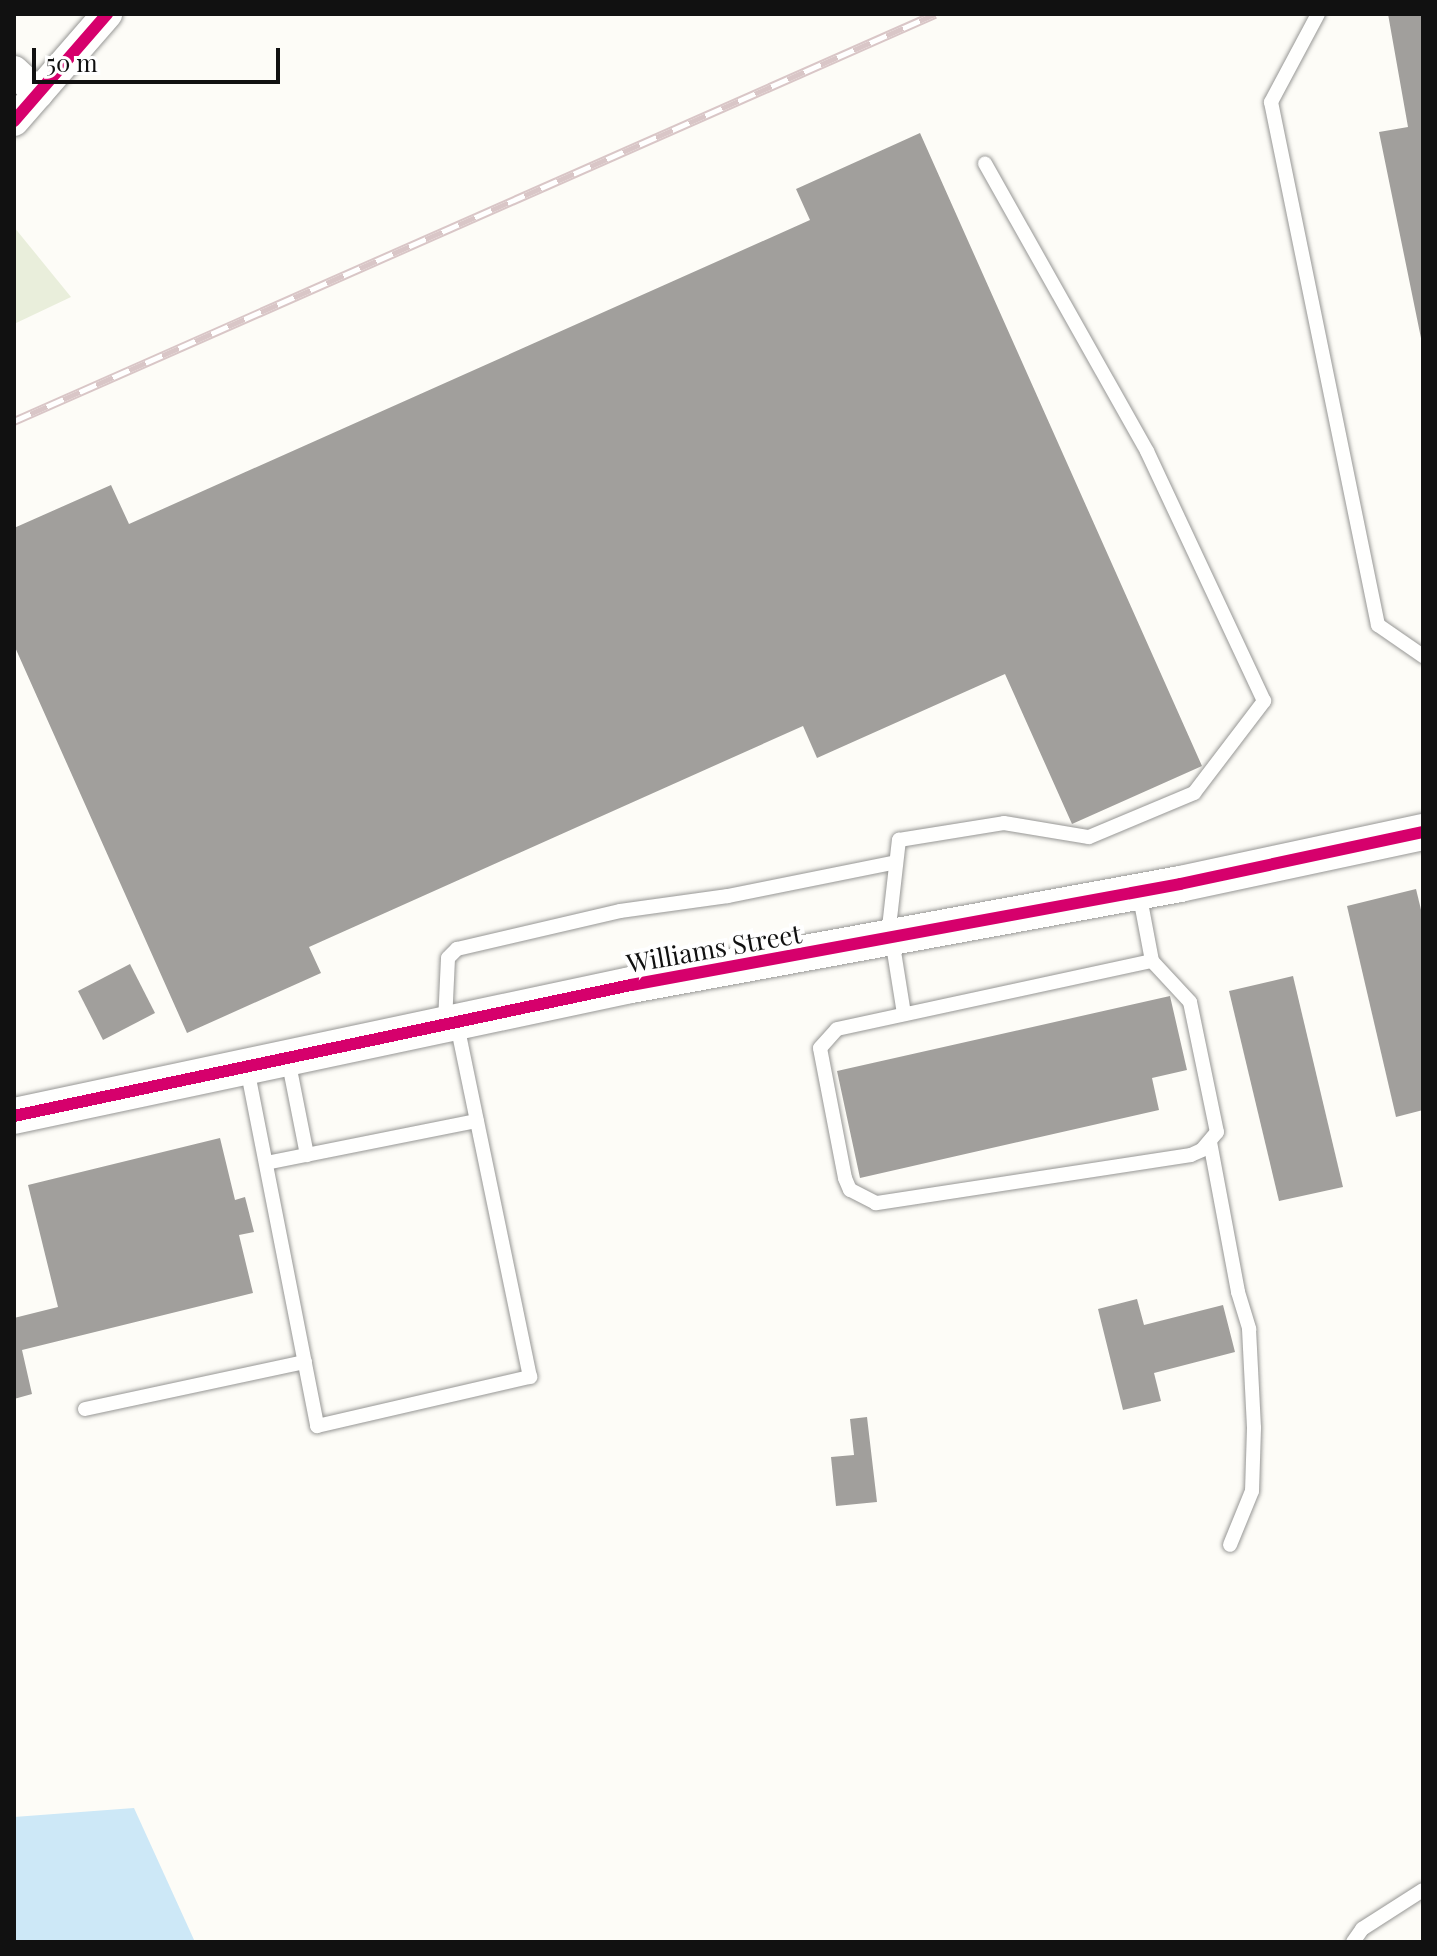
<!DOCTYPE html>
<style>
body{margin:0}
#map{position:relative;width:1437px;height:1956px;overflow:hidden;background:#fdfcf7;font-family:"Playfair Display",serif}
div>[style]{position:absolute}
.cemetery>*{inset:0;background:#e9eedb}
.water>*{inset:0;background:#cde8f7}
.building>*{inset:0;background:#a19f9c}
.roads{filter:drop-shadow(0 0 2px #979795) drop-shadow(0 0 2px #979795)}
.service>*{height:14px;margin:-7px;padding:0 7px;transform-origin:7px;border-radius:7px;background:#fffffe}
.minor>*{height:30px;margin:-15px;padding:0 15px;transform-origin:15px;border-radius:15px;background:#fffffe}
.tertiary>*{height:36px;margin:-18px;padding:0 18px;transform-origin:18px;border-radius:18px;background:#fffffe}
.rail>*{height:9px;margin-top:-4.5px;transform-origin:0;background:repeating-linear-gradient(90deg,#fff 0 18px,#d9c6c7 0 36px);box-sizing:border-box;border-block:2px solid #d9c6c7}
.cycleway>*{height:12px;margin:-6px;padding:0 6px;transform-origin:6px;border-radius:6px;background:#d6006c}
span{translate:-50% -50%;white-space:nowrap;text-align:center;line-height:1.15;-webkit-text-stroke:8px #fff;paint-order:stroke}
.street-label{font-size:26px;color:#111}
.frame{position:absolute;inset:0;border:16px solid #111;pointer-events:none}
.scale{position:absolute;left:32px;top:48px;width:248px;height:36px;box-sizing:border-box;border:4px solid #111;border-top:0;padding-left:10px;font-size:24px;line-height:28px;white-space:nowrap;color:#111;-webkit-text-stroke:6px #fff;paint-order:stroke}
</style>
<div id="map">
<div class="cemetery">
<i style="clip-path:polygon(14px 227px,71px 297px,14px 324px)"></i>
</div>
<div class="water">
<i style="clip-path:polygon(134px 1808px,195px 1942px,14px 1942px,14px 1817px)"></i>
</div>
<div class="building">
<i style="clip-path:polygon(1388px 14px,1423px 14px,1423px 348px,1379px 132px,1408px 127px)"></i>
<i style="clip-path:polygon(920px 133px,1202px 766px,1072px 824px,1005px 674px,817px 758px,803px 726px,309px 947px,321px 973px,187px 1033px,14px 645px,14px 528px,111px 485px,129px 524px,810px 220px,796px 189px)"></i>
<i style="clip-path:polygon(1416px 889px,1423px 918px,1423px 1110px,1396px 1117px,1347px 906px)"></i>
<i style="clip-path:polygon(130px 964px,155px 1013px,103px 1040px,78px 991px)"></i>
<i style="clip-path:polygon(1293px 976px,1343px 1187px,1279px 1201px,1229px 991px)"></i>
<i style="clip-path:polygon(1170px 996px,1187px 1070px,1152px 1078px,1159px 1110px,860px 1178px,837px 1071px)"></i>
<i style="clip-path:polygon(220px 1138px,235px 1200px,245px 1197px,254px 1232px,239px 1235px,253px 1293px,22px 1350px,32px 1394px,14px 1399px,14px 1318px,58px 1307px,28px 1185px)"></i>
<i style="clip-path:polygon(1137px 1299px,1144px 1325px,1223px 1305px,1235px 1352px,1154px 1373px,1161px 1401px,1123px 1410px,1098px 1309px)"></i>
<i style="clip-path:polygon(867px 1417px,877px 1502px,836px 1506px,831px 1457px,854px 1455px,850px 1419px)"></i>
</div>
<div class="roads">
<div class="service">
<i style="left:1318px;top:14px;width:100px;rotate:118.1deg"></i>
<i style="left:1271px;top:102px;width:534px;rotate:78.44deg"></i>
<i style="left:1378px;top:625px;width:55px;rotate:34.6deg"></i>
<i style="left:1139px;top:892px;width:70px;rotate:79.3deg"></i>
<i style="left:1152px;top:961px;width:56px;rotate:47.2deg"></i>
<i style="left:1190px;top:1002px;width:133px;rotate:78.3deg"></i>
<i style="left:1217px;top:1132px;width:23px;rotate:130deg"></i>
<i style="left:1202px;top:1150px;width:12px;rotate:156deg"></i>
<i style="left:1191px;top:1155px;width:319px;rotate:171.3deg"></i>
<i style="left:876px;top:1203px;width:29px;rotate:-153deg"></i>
<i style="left:850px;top:1190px;width:13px;rotate:-113deg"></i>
<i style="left:845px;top:1178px;width:132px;rotate:-100.9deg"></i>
<i style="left:820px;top:1048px;width:25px;rotate:-48deg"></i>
<i style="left:837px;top:1029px;width:322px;rotate:-12.2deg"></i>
<i style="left:888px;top:936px;width:97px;rotate:-83.5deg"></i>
<i style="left:899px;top:840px;width:106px;rotate:-9.2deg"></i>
<i style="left:1004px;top:823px;width:86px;rotate:9.4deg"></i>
<i style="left:1089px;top:837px;width:114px;rotate:-22.7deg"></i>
<i style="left:1194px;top:793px;width:116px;rotate:-52.7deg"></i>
<i style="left:1264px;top:701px;width:276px;rotate:-115.1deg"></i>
<i style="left:1147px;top:451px;width:330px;rotate:-119.4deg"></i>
<i style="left:892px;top:939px;width:76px;rotate:80.9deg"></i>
<i style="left:445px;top:1022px;width:64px;rotate:-87.3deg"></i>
<i style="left:448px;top:958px;width:13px;rotate:-45deg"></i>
<i style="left:457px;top:949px;width:167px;rotate:-13.1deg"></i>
<i style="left:620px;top:911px;width:109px;rotate:-7.9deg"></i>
<i style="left:728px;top:896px;width:171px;rotate:-11.4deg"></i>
<i style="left:288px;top:1059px;width:98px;rotate:78.8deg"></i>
<i style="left:247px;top:1068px;width:365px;rotate:78.9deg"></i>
<i style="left:317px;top:1426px;width:219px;rotate:-13deg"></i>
<i style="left:530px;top:1377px;width:361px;rotate:-101.7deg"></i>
<i style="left:1210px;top:1142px;width:153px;rotate:79.4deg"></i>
<i style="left:1238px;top:1292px;width:39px;rotate:73deg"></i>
<i style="left:1249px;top:1329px;width:99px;rotate:87.1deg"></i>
<i style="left:1254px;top:1428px;width:63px;rotate:91.8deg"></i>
<i style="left:1252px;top:1491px;width:58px;rotate:112.2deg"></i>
<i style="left:266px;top:1163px;width:215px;rotate:-11.3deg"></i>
<i style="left:85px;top:1409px;width:225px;rotate:-12.1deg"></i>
<i style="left:1353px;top:1942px;width:16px;rotate:-55deg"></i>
<i style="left:1362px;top:1929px;width:72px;rotate:-32.6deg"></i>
</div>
<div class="minor">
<i style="left:14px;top:71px;width:33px;rotate:43deg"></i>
<i style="left:14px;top:121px;width:142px;rotate:-49deg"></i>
</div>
<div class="tertiary">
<i style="left:14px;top:1116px;width:631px;rotate:-11.99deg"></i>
<i style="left:631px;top:985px;width:558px;rotate:-10.42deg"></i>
<i style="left:1180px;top:884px;width:249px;rotate:-12.1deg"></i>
</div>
</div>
<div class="rail">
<i style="left:14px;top:421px;width:1007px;rotate:-23.84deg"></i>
</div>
<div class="cycleway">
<i style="left:14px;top:121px;width:142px;rotate:-49deg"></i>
<i style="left:14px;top:1116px;width:631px;rotate:-11.99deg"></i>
<i style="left:631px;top:985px;width:558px;rotate:-10.42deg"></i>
<i style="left:1180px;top:884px;width:249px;rotate:-12.1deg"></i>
</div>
<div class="street-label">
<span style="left:714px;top:948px;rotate:-10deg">Williams Street</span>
</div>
<div class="frame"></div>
<div class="scale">50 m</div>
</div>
